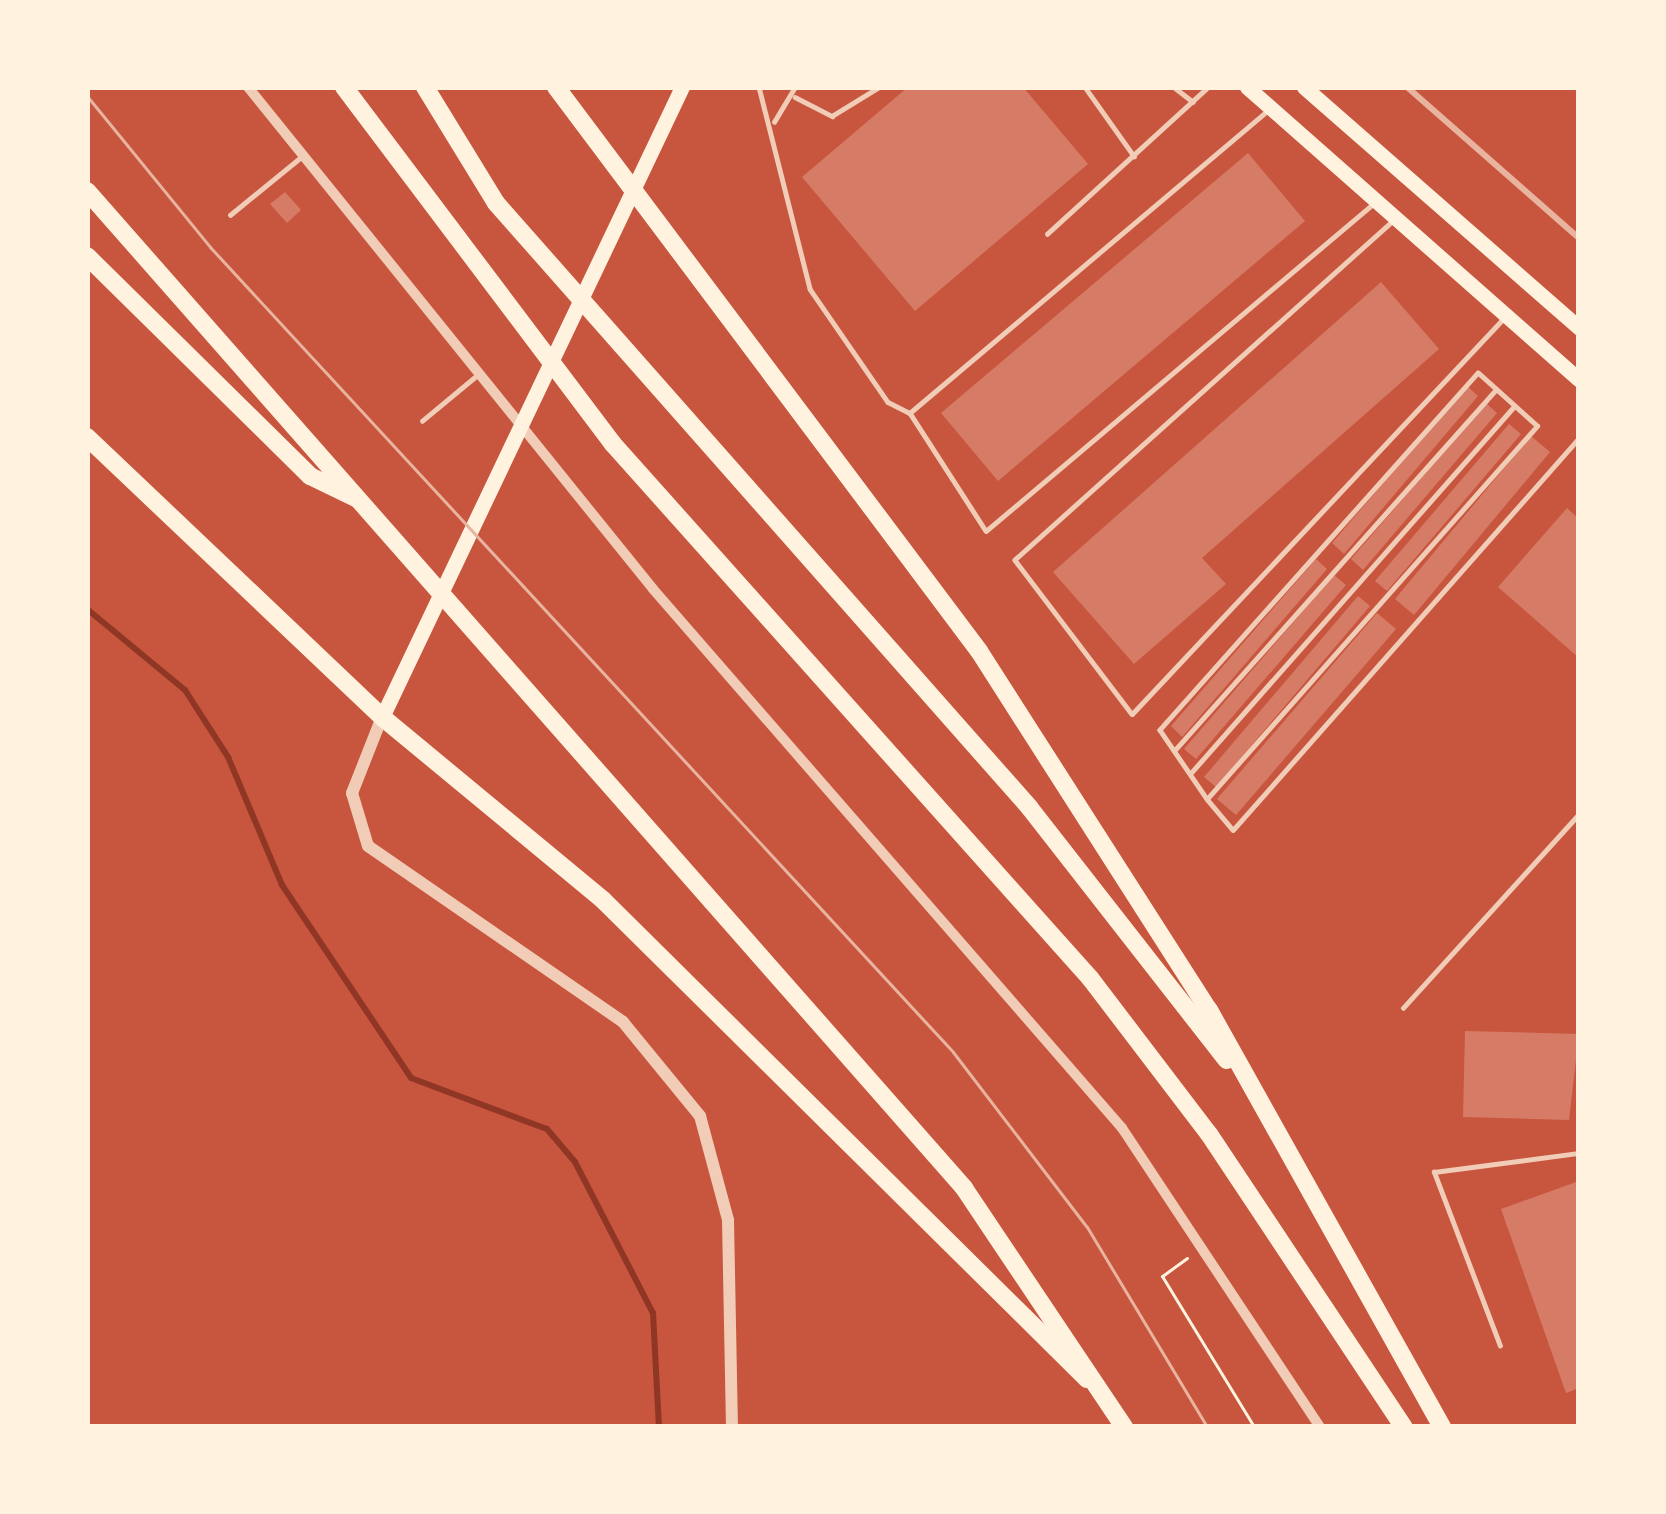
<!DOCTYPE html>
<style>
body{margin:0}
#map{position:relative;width:1666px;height:1514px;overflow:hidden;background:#c8553d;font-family:"Source Sans 3",sans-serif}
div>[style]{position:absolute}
.stream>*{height:6px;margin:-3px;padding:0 3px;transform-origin:3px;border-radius:3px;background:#8f3625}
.building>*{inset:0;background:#d67c66}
.path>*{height:3px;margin:-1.5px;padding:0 1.5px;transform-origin:1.5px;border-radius:1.5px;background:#fff3e0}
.service>*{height:4.5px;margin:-2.25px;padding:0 2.25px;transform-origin:2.25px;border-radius:2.25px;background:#f1ccb7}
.minor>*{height:10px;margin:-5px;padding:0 5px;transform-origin:5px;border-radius:5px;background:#f1ccb7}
.tertiary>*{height:12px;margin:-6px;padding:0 6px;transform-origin:6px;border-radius:6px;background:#f1ccb7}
.secondary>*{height:15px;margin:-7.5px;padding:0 7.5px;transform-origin:7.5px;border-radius:7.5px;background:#fff3e0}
.motorway>*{height:18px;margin:-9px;padding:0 9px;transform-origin:9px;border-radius:9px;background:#fff3e0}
.tram>*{height:3px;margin:-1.5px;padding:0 1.5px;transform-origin:1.5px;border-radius:1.5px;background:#e9b49f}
.rail>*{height:6px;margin:-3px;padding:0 3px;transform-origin:3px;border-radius:3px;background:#e9b49f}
span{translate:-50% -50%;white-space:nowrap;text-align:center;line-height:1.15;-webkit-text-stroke:9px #fff3e0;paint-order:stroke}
.frame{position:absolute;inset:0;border:90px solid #fff3e0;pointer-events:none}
</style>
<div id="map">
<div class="stream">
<i style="left:87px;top:609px;width:127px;rotate:39.6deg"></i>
<i style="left:185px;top:690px;width:80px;rotate:57.3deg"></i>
<i style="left:228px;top:757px;width:139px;rotate:67.1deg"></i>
<i style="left:282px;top:885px;width:232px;rotate:56.2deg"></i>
<i style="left:411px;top:1078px;width:145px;rotate:20.6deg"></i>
<i style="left:547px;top:1129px;width:43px;rotate:49.7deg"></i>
<i style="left:575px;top:1162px;width:170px;rotate:62.7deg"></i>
<i style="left:653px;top:1313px;width:114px;rotate:87deg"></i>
</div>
<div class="building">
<i style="clip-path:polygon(908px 87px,1023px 87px,1088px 164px,915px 311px,802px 177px)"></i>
<i style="clip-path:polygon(1248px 153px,1305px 221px,998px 481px,941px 413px)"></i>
<i style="clip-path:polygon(285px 192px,301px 210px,287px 223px,270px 204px)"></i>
<i style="clip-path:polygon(1381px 282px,1439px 349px,1202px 558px,1226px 584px,1134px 664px,1053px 572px)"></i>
<i style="clip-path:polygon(1467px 386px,1478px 396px,1344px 554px,1332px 543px)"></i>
<i style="clip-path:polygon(1486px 403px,1497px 413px,1363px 570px,1351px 559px)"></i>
<i style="clip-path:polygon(1509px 424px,1521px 434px,1387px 591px,1375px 581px)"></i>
<i style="clip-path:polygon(1531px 436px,1550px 452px,1414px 615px,1395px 599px)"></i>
<i style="clip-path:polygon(1567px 508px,1579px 519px,1579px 658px,1498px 587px)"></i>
<i style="clip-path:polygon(1316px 559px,1327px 569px,1182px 737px,1171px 726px)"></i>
<i style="clip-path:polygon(1334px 575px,1346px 585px,1196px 759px,1184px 749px)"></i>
<i style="clip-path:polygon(1358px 596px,1370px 606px,1216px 787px,1204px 777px)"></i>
<i style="clip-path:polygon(1377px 613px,1396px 629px,1236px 815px,1217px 799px)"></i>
<i style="clip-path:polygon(1465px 1031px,1579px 1034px,1569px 1120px,1463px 1117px)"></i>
<i style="clip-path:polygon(1579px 1181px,1579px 1388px,1566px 1393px,1501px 1209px)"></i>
</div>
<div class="path">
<i style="left:1187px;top:1258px;width:31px;rotate:144deg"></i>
<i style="left:1162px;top:1276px;width:177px;rotate:58.6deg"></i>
</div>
<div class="service">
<i style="left:759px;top:87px;width:208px;rotate:75.8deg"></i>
<i style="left:810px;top:289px;width:137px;rotate:55.4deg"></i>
<i style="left:888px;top:402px;width:25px;rotate:27deg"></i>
<i style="left:1085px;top:87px;width:85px;rotate:54.6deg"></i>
<i style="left:1174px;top:87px;width:24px;rotate:38deg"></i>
<i style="left:1576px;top:87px;width:4px;rotate:34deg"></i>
<i style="left:795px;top:97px;width:42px;rotate:27.2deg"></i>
<i style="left:832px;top:116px;width:55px;rotate:-31.7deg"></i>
<i style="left:1269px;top:110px;width:470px;rotate:139.8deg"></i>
<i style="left:910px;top:413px;width:140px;rotate:57.2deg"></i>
<i style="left:986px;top:531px;width:507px;rotate:-40.2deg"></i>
<i style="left:774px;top:122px;width:41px;rotate:-59deg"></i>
<i style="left:230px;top:215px;width:90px;rotate:-39.2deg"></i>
<i style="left:1392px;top:222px;width:506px;rotate:138.12deg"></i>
<i style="left:1015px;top:560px;width:193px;rotate:52.8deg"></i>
<i style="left:1132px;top:714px;width:543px;rotate:-46.79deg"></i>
<i style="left:1047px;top:234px;width:218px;rotate:-42.4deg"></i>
<i style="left:422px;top:421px;width:69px;rotate:-39.7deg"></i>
<i style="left:1174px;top:751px;width:484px;rotate:-48.3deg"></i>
<i style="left:1190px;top:774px;width:490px;rotate:-48.6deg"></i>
<i style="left:1207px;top:799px;width:498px;rotate:-48.5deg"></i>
<i style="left:1537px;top:426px;width:79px;rotate:-138.1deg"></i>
<i style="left:1478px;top:373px;width:478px;rotate:131.7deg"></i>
<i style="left:1160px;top:730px;width:83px;rotate:55.7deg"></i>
<i style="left:1207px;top:799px;width:40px;rotate:50deg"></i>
<i style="left:1233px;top:830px;width:523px;rotate:-48.57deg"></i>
<i style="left:1403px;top:1008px;width:262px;rotate:-47.8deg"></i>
<i style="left:1500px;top:1346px;width:186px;rotate:-110.8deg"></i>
<i style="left:1434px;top:1172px;width:146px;rotate:-7.5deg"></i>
</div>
<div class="minor">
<i style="left:248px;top:87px;width:645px;rotate:51.1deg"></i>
<i style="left:653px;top:589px;width:714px;rotate:48.97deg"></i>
<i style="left:1122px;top:1128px;width:359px;rotate:56.5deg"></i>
</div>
<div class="tertiary">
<i style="left:382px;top:717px;width:82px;rotate:111.5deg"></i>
<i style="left:352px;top:793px;width:55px;rotate:73.2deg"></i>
<i style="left:368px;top:846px;width:310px;rotate:34.6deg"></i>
<i style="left:623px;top:1022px;width:122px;rotate:50.7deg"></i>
<i style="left:700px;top:1116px;width:108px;rotate:74.9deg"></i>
<i style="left:728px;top:1220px;width:207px;rotate:88.9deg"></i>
</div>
<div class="secondary">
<i style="left:1247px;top:87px;width:443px;rotate:41.4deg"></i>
<i style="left:1304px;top:87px;width:366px;rotate:41.2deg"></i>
<i style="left:382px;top:717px;width:698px;rotate:-64.54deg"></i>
</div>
<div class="motorway">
<i style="left:344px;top:87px;width:447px;rotate:53deg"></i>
<i style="left:613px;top:444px;width:716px;rotate:48.23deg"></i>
<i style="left:1090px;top:978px;width:196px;rotate:52.7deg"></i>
<i style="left:1209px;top:1134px;width:352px;rotate:56.4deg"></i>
<i style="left:425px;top:87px;width:136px;rotate:58.5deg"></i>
<i style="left:496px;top:203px;width:806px;rotate:48.57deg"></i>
<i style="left:1029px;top:807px;width:321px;rotate:52deg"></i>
<i style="left:556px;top:87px;width:705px;rotate:53.13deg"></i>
<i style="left:979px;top:651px;width:426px;rotate:57.4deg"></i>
<i style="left:1209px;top:1010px;width:478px;rotate:60.8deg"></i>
<i style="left:87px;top:191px;width:1328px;rotate:48.66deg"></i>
<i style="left:964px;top:1188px;width:288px;rotate:56.2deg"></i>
<i style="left:87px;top:256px;width:313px;rotate:44.6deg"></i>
<i style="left:310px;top:476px;width:51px;rotate:25.6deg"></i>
<i style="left:87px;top:437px;width:407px;rotate:43.5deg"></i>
<i style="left:382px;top:717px;width:287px;rotate:39.6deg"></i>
<i style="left:603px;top:900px;width:681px;rotate:44.7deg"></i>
</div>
<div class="tram">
<i style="left:87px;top:96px;width:195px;rotate:50.8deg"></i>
<i style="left:210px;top:247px;width:1095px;rotate:47.29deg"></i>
<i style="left:953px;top:1052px;width:220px;rotate:52.6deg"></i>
<i style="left:1087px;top:1227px;width:233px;rotate:59deg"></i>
</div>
<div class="rail">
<i style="left:1407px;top:87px;width:229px;rotate:41.3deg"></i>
</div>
<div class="frame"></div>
</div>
